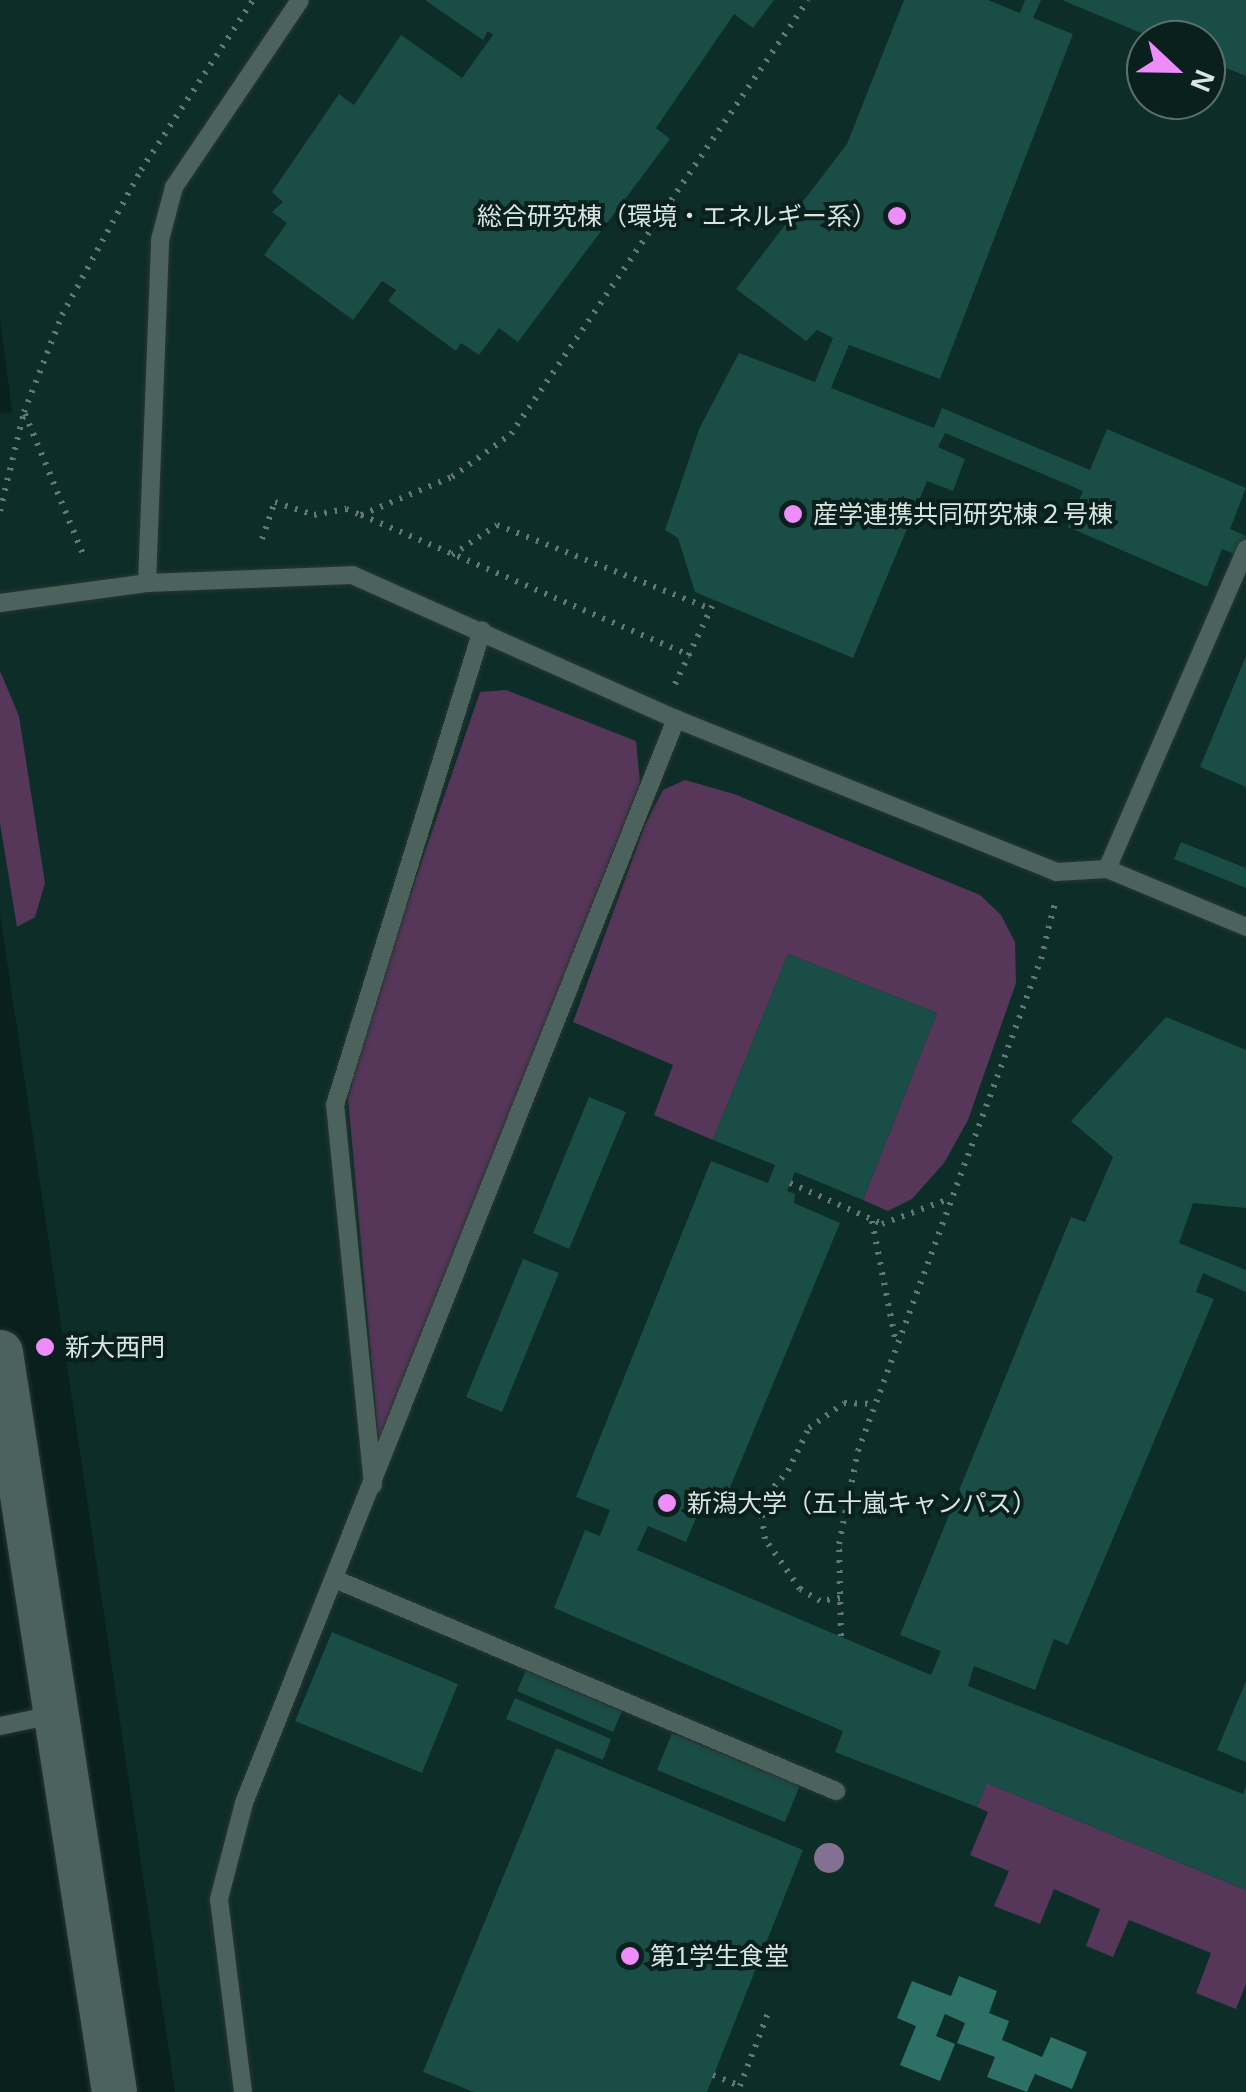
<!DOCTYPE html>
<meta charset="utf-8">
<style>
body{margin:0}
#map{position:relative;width:1246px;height:2092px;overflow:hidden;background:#0a201c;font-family:Helvetica,"Noto Sans JP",sans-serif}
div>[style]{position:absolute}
.built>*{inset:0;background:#0d2d28}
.forest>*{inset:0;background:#56375a}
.water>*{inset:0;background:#2c7066}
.building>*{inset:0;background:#194d45}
.path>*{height:6px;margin-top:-3px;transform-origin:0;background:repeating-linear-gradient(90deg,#657774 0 2.5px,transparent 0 10.5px)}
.roads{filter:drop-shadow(0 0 2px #2b3533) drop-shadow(0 0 2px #2b3533)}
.service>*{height:18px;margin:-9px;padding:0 9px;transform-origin:9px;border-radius:9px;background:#4b625d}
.tertiary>*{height:45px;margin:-22.5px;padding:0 22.5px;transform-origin:22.5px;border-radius:22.5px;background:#4b625d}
.trees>*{width:30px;height:30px;margin:-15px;border-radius:50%;background:#847090}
.dots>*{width:28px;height:28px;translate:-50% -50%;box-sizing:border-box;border:5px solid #0a201c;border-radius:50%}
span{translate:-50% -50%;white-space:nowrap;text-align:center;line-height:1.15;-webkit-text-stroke:8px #0a201c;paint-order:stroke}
.poi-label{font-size:25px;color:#d8e5e2}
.right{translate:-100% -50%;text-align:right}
.left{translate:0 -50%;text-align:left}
.north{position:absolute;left:1126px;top:20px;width:100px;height:100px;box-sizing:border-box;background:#0a201c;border:2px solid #5c6f6b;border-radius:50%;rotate:112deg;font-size:28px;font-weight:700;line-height:40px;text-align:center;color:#d8e5e2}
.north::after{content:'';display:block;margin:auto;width:35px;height:45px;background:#ed8cfa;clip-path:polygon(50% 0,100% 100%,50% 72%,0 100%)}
</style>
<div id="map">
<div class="built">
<i style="clip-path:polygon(evenodd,0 0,1246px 0,1246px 2092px,175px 2092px,0 914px,0 414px,12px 412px,0 319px,0 0,1146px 40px,1206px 40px,1206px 100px,1146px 100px,1146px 40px)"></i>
</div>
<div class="forest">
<i style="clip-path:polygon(0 671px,19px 716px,45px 883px,35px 917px,17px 927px,0 823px)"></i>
<i style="clip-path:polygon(506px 690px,636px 741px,640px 783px,379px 1446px,348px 1098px,374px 1000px,480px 692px)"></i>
<i style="clip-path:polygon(685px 780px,734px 794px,980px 895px,1001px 915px,1015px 942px,1016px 983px,968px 1120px,944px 1163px,912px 1199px,888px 1211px,863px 1200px,937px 1013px,788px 954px,713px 1140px,654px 1115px,673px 1065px,573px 1022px,645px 825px,663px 790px)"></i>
<i style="clip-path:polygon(987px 1783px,1246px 1890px,1246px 1984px,1236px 2009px,1196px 1993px,1211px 1953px,1129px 1920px,1113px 1957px,1086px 1946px,1100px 1909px,1054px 1889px,1040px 1924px,994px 1906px,1009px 1871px,970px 1855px,988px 1812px,977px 1807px)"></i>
</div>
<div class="water">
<i style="clip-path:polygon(959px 1976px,997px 1991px,989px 2013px,1009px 2021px,1002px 2040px,1042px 2057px,1051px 2037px,1087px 2052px,1072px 2089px,1035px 2074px,1027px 2092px,987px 2077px,995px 2057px,957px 2043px,965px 2023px,945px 2014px,936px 2036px,955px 2044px,940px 2081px,900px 2065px,916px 2026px,897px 2018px,912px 1981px,951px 1996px)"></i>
</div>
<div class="building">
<i style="clip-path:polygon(425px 0,774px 0,753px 28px,734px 14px,656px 128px,670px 139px,518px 342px,499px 328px,479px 355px,461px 343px,456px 351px,388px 301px,396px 290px,382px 281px,353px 320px,264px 255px,287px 223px,272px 212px,283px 202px,272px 192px,339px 94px,354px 105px,401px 35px,462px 78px,493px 35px,488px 31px,483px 40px)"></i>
<i style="clip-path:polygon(904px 0,988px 0,1020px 13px,1025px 0,1041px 0,1033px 18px,1073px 34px,940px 379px,849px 345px,831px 388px,934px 428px,942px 408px,1090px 470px,1107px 429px,1246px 488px,1230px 529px,1246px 536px,1246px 559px,1222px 549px,1207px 587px,1068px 527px,1083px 491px,945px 433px,938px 447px,965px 459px,953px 491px,927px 481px,853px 658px,695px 592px,678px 538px,665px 530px,700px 427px,739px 353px,815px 382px,833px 338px,817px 330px,806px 341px,736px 289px,847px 144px)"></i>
<i style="clip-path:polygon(1062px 0,1246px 0,1246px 76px,1206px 60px,1206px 40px,1158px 40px)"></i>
<i style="clip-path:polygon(1246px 656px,1246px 787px,1200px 767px)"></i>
<i style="clip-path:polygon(1181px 842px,1246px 868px,1246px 888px,1174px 859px)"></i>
<i style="clip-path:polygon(788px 954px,937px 1013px,863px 1200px,795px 1172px,787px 1191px,795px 1194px,794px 1203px,840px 1223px,724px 1502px,706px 1494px,686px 1542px,648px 1526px,637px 1550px,931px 1675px,941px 1651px,900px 1635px,1063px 1236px,1071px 1217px,1085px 1222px,1113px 1157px,1071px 1121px,1166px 1017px,1246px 1050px,1246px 1208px,1193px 1203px,1179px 1243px,1246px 1270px,1246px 1292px,1203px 1273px,1196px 1292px,1214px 1299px,1068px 1645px,1054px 1639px,1035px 1690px,974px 1666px,968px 1686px,1243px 1794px,1246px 1786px,1246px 1890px,987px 1783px,977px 1807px,835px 1752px,843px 1731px,554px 1608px,585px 1530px,600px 1536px,610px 1510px,576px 1497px,711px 1161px,768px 1183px,775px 1165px,713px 1140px)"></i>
<i style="clip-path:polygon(589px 1097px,626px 1112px,569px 1249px,533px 1233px)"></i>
<i style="clip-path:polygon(523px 1259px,559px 1273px,502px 1412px,466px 1397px)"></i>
<i style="clip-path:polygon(332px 1632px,458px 1684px,422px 1773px,295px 1721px)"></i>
<i style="clip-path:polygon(526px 1670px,622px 1711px,613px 1732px,517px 1691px)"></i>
<i style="clip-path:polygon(1246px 1681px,1246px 1762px,1217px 1750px)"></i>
<i style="clip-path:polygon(515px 1698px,611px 1739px,603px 1760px,506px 1719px)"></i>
<i style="clip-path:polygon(672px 1733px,800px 1785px,785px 1822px,657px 1770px)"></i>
<i style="clip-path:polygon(556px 1748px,803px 1850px,707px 2092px,474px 2092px,423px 2072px)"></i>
</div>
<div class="path">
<i style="left:25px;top:414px;width:157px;rotate:67.5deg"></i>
<i style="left:0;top:511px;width:102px;rotate:-76.4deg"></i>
<i style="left:24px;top:412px;width:104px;rotate:-68.6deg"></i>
<i style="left:62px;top:315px;width:165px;rotate:-61.4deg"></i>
<i style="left:141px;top:170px;width:204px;rotate:-56.6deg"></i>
<i style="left:361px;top:515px;width:358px;rotate:23.1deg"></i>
<i style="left:262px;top:539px;width:39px;rotate:-71deg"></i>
<i style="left:275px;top:502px;width:41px;rotate:18.4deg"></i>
<i style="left:314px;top:515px;width:33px;rotate:-11deg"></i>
<i style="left:346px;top:509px;width:16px;rotate:22deg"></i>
<i style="left:361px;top:515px;width:99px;rotate:-22.7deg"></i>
<i style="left:452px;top:477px;width:73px;rotate:-36.1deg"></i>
<i style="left:511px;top:434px;width:526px;rotate:-55.61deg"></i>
<i style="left:452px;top:555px;width:54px;rotate:-33.7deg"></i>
<i style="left:497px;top:525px;width:230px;rotate:21.4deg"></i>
<i style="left:675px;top:684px;width:93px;rotate:-64.5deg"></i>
<i style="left:790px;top:1183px;width:101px;rotate:24deg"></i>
<i style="left:882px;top:1224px;width:68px;rotate:-20.6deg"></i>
<i style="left:872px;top:1221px;width:124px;rotate:78.9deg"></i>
<i style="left:840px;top:1598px;width:20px;rotate:171deg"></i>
<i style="left:820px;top:1601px;width:23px;rotate:-149deg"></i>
<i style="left:800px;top:1589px;width:61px;rotate:-125deg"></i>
<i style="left:765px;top:1539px;width:37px;rotate:-98deg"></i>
<i style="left:760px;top:1502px;width:42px;rotate:-47.9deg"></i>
<i style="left:788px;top:1471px;width:48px;rotate:-64deg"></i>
<i style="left:809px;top:1428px;width:43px;rotate:-35.5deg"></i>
<i style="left:844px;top:1403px;width:31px;rotate:2deg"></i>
<i style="left:841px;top:1636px;width:92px;rotate:-91.2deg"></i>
<i style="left:839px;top:1544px;width:95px;rotate:-78.5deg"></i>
<i style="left:858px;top:1451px;width:525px;rotate:-69.6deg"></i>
<i style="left:1041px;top:959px;width:58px;rotate:-76deg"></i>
<i style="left:713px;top:2075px;width:29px;rotate:22deg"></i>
<i style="left:740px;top:2086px;width:78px;rotate:-69deg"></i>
</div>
<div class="roads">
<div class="service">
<i style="left:147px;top:583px;width:343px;rotate:-87.8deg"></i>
<i style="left:160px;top:240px;width:55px;rotate:-75.2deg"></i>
<i style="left:174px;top:187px;width:225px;rotate:-56deg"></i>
<i style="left:0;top:603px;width:148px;rotate:-7.7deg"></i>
<i style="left:147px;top:583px;width:205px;rotate:-2.2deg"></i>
<i style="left:352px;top:575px;width:355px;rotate:24deg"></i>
<i style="left:676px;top:719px;width:410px;rotate:21.9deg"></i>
<i style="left:1056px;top:872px;width:51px;rotate:-3.4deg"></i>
<i style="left:1107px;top:869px;width:151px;rotate:22.6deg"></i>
<i style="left:1107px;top:869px;width:349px;rotate:-66.5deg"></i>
<i style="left:373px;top:1485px;width:382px;rotate:-95.7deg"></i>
<i style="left:335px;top:1105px;width:497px;rotate:-72.8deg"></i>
<i style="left:337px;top:1580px;width:542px;rotate:22.92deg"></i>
<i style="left:0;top:1726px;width:54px;rotate:-11.7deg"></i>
<i style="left:243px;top:2092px;width:194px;rotate:-97.1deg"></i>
<i style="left:219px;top:1899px;width:99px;rotate:-75.4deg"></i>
<i style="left:244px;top:1803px;width:1167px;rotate:-68.27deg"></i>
</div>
<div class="tertiary">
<i style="left:0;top:1352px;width:749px;rotate:81.24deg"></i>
</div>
</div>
<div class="trees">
<i style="left:829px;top:1858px"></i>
</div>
<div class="dots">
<i style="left:897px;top:216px;background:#ed8cfa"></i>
<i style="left:793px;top:514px;background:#ed8cfa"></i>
<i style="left:45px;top:1347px;background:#ed8cfa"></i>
<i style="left:667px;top:1503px;background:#ed8cfa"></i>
<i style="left:630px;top:1956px;background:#ed8cfa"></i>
</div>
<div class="poi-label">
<span class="right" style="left:877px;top:216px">総合研究棟（環境・エネルギー系）</span>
<span class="left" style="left:813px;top:514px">産学連携共同研究棟２号棟</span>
<span class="left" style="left:65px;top:1347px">新大西門</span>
<span class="left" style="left:687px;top:1503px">新潟大学（五十嵐キャンパス）</span>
<span class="left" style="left:650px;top:1956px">第1学生食堂</span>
</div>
<div class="north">N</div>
</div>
